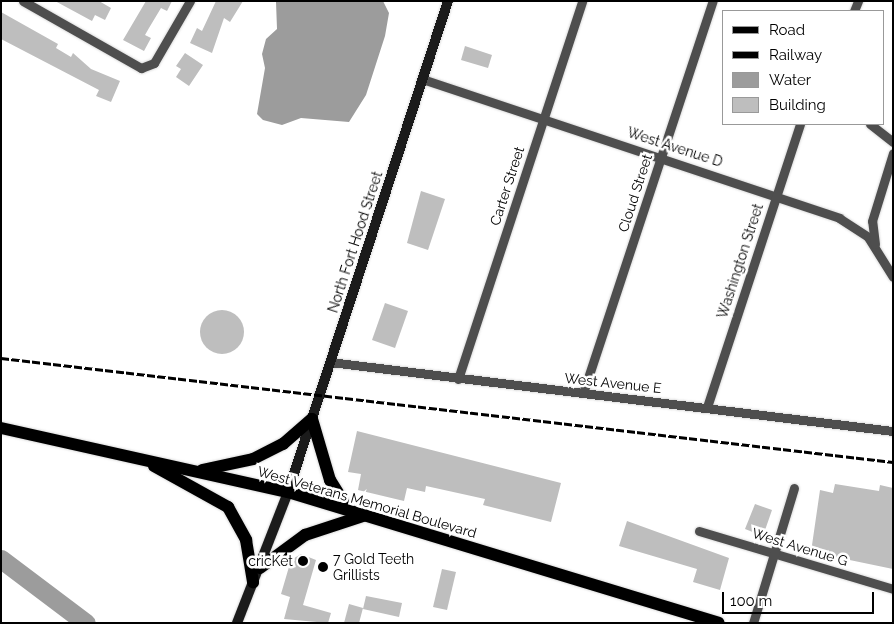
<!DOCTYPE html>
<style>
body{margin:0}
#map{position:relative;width:894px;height:624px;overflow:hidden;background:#fff;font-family:Raleway,sans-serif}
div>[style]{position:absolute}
.water>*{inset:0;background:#9c9c9c}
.river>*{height:19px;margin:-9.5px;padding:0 9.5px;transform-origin:9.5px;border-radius:9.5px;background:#9c9c9c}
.building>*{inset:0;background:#bebebe}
.round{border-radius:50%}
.roads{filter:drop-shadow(0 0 1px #dbdbdb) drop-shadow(0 0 1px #dbdbdb)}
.minor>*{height:9px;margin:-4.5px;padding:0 4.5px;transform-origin:4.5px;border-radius:4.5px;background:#4e4e4e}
.secondary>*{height:10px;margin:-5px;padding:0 5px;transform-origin:5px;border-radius:5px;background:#1b1b1b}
.primary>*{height:12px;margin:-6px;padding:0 6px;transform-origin:6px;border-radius:6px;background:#000}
.rail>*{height:3px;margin-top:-1.5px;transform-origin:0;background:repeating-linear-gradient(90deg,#000 0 8px,transparent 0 10.5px)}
.dots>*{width:14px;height:14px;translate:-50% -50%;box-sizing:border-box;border:2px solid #fff;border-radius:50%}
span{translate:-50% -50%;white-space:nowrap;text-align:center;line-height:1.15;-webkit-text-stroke:5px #fff;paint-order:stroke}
.street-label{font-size:14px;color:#000}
.poi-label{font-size:14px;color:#000}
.left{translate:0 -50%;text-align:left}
.right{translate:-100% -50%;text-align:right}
.frame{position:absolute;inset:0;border:2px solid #000;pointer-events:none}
.legend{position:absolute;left:722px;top:10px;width:162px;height:115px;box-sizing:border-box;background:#fff;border:1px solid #999;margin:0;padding:6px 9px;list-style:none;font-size:15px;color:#000}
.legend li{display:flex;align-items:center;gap:10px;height:25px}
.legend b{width:25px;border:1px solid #999}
.scale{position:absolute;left:722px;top:592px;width:152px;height:22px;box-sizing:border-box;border:2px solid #000;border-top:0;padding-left:6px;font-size:15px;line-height:18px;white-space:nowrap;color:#000;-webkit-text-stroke:4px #fff;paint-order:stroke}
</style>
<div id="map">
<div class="water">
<i style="clip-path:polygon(383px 1px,389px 13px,385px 36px,366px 95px,349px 122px,301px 118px,282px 125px,263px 120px,257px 114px,265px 68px,262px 54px,266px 39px,277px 29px,276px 2px)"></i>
</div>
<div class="river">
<i style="left:1px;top:559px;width:106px;rotate:37deg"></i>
</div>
<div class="building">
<i style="clip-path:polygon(55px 1px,99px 1px,111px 8px,105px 20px,95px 15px,92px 21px)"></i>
<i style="clip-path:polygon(146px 1px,172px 1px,167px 11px,161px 8px,149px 28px,145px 35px,151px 38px,144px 51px,123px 40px)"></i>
<i style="clip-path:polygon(216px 1px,243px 1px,230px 22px,224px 18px,212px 53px,190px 43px,197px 28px,202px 31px)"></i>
<i style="clip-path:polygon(1px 12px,58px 44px,56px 48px,71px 57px,73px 53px,91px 69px,120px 81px,111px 102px,96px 96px,99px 90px,1px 39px)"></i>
<i style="clip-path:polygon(465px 46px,492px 55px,488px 68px,461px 60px)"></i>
<i style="clip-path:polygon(185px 53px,203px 65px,189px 86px,176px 77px,181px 69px,176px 66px)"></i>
<i style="clip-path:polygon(421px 191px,445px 199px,428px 250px,407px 243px)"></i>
<i style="clip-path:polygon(385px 303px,408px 311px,395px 348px,372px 340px)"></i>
<i class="round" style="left:200px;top:310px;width:44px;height:44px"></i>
<i style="clip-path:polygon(357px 431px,561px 483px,551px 522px,483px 505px,485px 499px,426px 486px,425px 492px,407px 488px,404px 501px,358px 490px,361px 474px,348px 472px)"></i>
<i style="clip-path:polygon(835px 484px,879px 491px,880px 485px,893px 488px,893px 569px,811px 552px,820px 490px,833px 493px)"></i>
<i style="clip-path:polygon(755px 504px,772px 510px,763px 536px,745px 529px)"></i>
<i style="clip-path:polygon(627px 521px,729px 558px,720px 590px,693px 582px,697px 569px,619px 546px)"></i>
<i style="clip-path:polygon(301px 554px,316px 560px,303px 605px,331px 613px,328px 623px,284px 619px,290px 597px,281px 594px,291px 560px)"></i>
<i style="clip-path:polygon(442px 569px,456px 572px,447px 610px,433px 607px)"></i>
<i style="clip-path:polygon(366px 596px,402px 603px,399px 617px,363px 609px)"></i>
<i style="clip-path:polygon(349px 604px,363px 608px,359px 623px,344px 623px)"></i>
</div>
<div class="roads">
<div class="minor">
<i style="left:23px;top:1px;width:136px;rotate:29.6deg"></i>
<i style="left:141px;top:68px;width:14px;rotate:-21deg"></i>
<i style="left:154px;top:63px;width:72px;rotate:-59.9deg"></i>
<i style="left:854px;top:11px;width:11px;rotate:-68deg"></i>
<i style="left:422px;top:79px;width:440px;rotate:18.4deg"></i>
<i style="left:839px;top:218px;width:35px;rotate:33deg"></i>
<i style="left:868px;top:237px;width:47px;rotate:58deg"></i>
<i style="left:870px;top:124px;width:29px;rotate:38deg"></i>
<i style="left:875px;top:244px;width:23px;rotate:-97deg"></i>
<i style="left:872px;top:221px;width:71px;rotate:-72.8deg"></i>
<i style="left:330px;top:362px;width:567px;rotate:6.99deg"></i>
<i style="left:458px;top:379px;width:398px;rotate:-71.8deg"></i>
<i style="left:583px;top:393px;width:413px;rotate:-71.7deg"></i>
<i style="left:707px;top:407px;width:298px;rotate:-71.8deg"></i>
<i style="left:699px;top:531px;width:202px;rotate:16.6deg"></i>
<i style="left:753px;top:623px;width:141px;rotate:-73.1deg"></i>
</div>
<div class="secondary">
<i style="left:237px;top:623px;width:141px;rotate:-68.7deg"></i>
<i style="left:288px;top:492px;width:516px;rotate:-71.95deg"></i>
</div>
<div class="primary">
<i style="left:1px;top:428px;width:294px;rotate:12.6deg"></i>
<i style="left:288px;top:492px;width:450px;rotate:16.9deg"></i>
<i style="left:154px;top:466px;width:85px;rotate:29deg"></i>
<i style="left:228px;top:507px;width:38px;rotate:61deg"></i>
<i style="left:246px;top:540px;width:43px;rotate:80.5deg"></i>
<i style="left:202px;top:470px;width:52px;rotate:-12.2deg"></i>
<i style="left:253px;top:459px;width:34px;rotate:-27deg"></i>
<i style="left:283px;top:444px;width:38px;rotate:-41deg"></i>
<i style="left:312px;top:419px;width:64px;rotate:73.6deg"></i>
<i style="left:330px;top:480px;width:34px;rotate:58deg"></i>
<i style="left:260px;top:568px;width:56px;rotate:-36.3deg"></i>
<i style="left:305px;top:535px;width:64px;rotate:-18.2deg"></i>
</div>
</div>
<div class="rail">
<i style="left:1px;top:358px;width:898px;rotate:6.65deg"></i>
</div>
<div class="dots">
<i style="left:303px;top:561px;background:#000"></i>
<i style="left:323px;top:567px;background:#000"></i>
</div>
<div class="street-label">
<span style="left:675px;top:147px;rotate:18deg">West Avenue D</span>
<span style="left:507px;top:186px;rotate:-72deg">Carter Street</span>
<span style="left:635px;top:193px;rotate:-72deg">Cloud Street</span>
<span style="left:355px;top:242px;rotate:-72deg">North Fort Hood Street</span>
<span style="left:740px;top:261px;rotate:-72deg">Washington Street</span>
<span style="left:613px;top:383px;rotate:6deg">West Avenue E</span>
<span style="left:367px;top:502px;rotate:16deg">West Veterans Memorial Boulevard</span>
<span style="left:800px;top:547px;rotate:17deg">West Avenue G</span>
</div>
<div class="poi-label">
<span class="left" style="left:333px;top:567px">7 Gold Teeth<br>Grillists</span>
<span class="right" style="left:293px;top:561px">cricKet</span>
</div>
<div class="frame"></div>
<ul class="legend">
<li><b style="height:6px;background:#000"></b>Road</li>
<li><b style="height:6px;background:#000"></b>Railway</li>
<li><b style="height:14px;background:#9c9c9c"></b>Water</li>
<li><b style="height:14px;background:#bebebe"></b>Building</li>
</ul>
<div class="scale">100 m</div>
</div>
